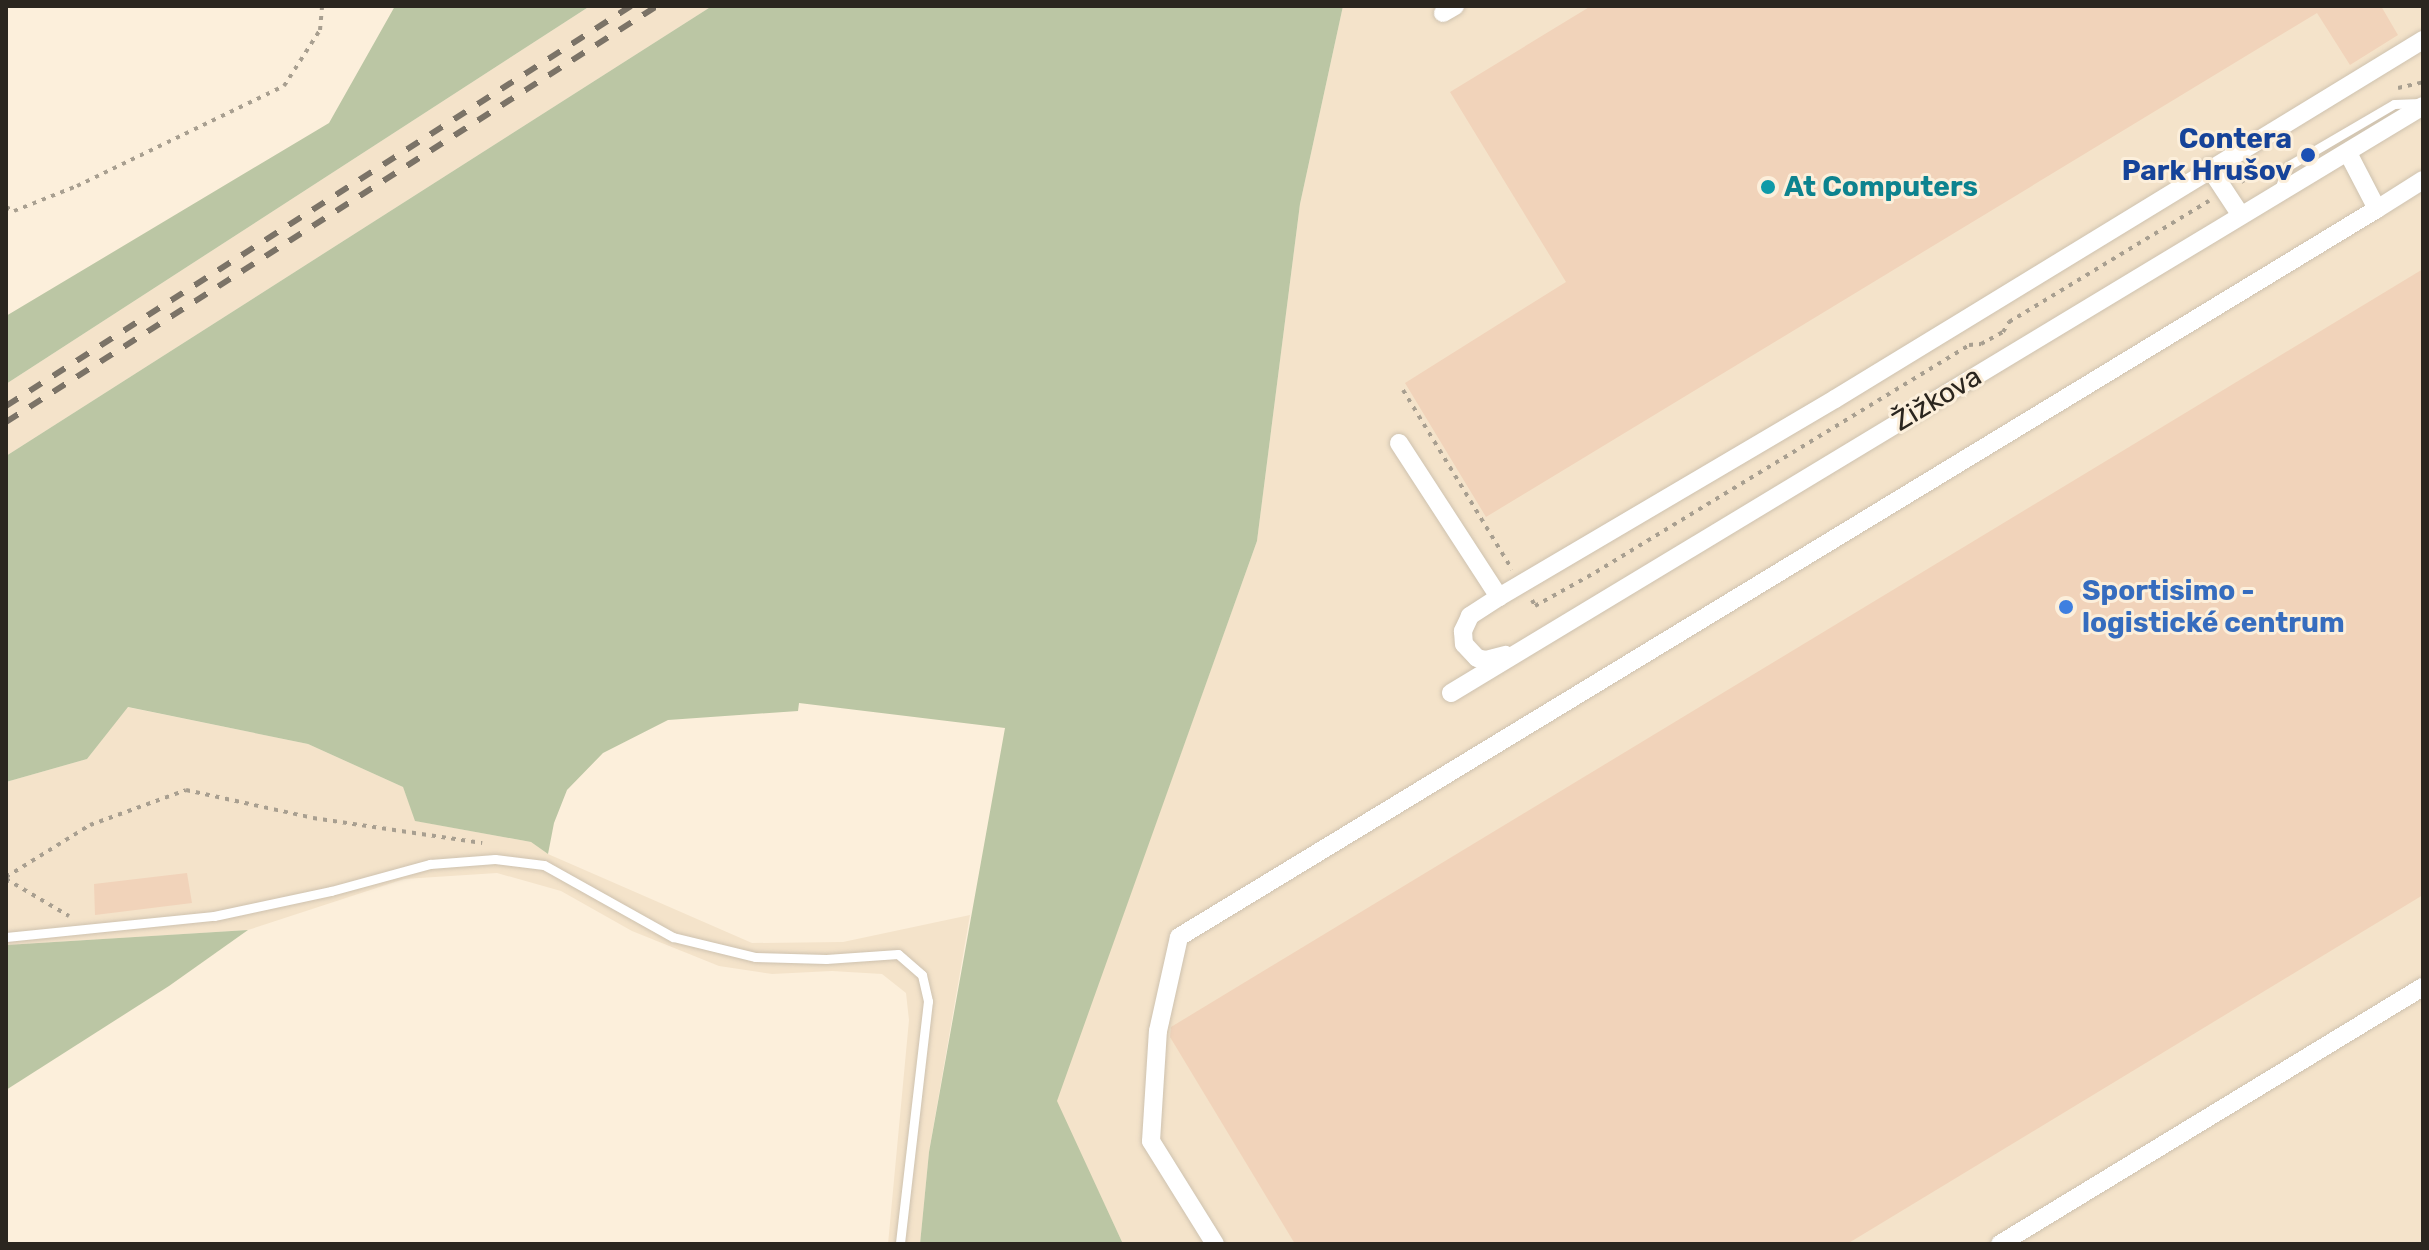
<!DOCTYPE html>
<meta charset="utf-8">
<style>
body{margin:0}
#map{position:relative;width:2429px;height:1250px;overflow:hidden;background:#fcefdb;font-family:Rubik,sans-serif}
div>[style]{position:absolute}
.built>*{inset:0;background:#f4e3ca}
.forest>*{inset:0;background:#bbc6a4}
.building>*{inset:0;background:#f1d3ba}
.path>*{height:4px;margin-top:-2px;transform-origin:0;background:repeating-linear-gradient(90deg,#a89f90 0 4px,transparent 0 10px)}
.roads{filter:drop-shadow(0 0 2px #cec2af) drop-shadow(0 0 2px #cec2af)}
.lane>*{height:9px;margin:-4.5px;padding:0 4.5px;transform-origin:4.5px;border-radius:4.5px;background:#fff}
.street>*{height:18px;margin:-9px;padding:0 9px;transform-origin:9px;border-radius:9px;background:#fff}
.rail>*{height:6px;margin-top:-3px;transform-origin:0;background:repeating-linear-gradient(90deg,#7b7367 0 14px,transparent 0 28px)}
.dots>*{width:22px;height:22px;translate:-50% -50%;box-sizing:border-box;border:4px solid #fcefdb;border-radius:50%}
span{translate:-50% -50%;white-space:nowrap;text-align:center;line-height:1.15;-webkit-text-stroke:6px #fcefdb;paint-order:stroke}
.transit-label{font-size:28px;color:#164399;font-weight:700}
.right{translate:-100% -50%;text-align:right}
.culture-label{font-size:28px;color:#0d838f;font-weight:700}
.left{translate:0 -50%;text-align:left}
.street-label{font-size:28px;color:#2b261f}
.shop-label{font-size:28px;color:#366cbe;font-weight:700}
.frame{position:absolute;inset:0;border:8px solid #2b261f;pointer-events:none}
</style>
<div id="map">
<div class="built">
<i style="clip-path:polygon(590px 6px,712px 6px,6px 456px,6px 384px)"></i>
<i style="clip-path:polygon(1343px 6px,2423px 6px,2423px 1244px,1123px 1244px,1056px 1101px,1257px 541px,1300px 204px)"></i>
<i style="clip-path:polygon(127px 707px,308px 744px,403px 787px,416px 821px,531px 842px,548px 854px,752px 943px,843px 942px,970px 915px,929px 1152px,920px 1244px,888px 1244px,909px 1020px,906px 993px,882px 974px,832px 971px,772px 974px,719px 966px,632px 931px,561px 891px,497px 873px,404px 879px,248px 930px,6px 945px,6px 782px,87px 759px)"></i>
</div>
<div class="forest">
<i style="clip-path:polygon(395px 6px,590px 6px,6px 384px,6px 316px,329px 123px)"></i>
<i style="clip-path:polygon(712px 6px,1343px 6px,1300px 204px,1257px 541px,1057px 1101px,1123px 1244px,920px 1244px,929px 1152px,1005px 728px,799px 703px,798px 711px,668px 720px,603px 753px,567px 790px,554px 823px,548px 854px,531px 842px,415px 821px,403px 787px,308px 744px,128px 707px,87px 759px,6px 782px,6px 456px)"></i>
<i style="clip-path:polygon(248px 930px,169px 986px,6px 1090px,6px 945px)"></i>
</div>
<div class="building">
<i style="clip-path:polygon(1591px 6px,2381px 6px,2398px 35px,2350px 65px,2317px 13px,1486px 517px,1405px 383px,1566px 282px,1450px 92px)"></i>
<i style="clip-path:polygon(2423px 269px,2423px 895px,1847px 1244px,1295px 1244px,1170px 1037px,1171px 1027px)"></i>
<i style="clip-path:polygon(187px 873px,192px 903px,95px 915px,94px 884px)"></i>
</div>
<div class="path">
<i style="left:2398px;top:88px;width:26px;rotate:-13deg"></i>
<i style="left:2241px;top:182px;width:39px;rotate:-31deg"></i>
<i style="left:6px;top:207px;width:9px;rotate:27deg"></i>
<i style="left:14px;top:211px;width:68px;rotate:-21.6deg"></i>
<i style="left:77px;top:186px;width:230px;rotate:-25.8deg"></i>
<i style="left:284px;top:86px;width:67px;rotate:-57.3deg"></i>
<i style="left:320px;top:30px;width:24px;rotate:-85deg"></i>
<i style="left:1403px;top:390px;width:210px;rotate:58.7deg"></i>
<i style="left:1532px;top:600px;width:7px;rotate:63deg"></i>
<i style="left:1535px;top:606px;width:70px;rotate:-29.1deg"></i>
<i style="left:1596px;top:572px;width:437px;rotate:-31.3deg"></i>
<i style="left:1969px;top:345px;width:12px;rotate:-5deg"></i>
<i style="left:1981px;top:344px;width:25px;rotate:-29deg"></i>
<i style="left:2003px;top:332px;width:12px;rotate:-59deg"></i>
<i style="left:2009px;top:322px;width:234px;rotate:-31.2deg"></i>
<i style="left:6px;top:877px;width:99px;rotate:-31.8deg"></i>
<i style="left:90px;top:825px;width:102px;rotate:-20deg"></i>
<i style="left:186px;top:790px;width:130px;rotate:12.4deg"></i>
<i style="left:313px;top:818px;width:171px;rotate:8.4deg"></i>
<i style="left:6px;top:879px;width:73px;rotate:30.4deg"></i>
</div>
<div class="roads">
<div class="lane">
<i style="left:2279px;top:189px;width:25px;rotate:-69deg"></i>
<i style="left:2288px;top:166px;width:123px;rotate:-30.3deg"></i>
<i style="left:2394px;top:104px;width:26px;rotate:-2deg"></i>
<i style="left:6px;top:937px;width:209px;rotate:-5.8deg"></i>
<i style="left:214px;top:916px;width:120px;rotate:-12.1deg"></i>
<i style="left:331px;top:891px;width:103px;rotate:-15.3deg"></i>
<i style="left:430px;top:864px;width:65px;rotate:-4.4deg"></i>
<i style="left:495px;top:859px;width:49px;rotate:7deg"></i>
<i style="left:544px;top:865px;width:148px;rotate:29.2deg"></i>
<i style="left:673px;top:937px;width:84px;rotate:13.7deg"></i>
<i style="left:755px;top:957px;width:71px;rotate:1.6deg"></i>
<i style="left:826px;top:959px;width:72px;rotate:-4deg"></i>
<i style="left:898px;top:954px;width:32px;rotate:41deg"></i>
<i style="left:922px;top:975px;width:27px;rotate:77deg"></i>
<i style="left:928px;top:1001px;width:245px;rotate:96.6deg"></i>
</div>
<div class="street">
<i style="left:1443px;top:13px;width:14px;rotate:-30deg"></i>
<i style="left:2348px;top:153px;width:63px;rotate:62.6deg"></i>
<i style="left:2377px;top:209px;width:54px;rotate:-32.2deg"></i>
<i style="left:2209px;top:167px;width:56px;rotate:56.6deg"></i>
<i style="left:1399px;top:443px;width:184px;rotate:57deg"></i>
<i style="left:1499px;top:597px;width:390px;rotate:-30.5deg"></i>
<i style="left:1835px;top:399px;width:689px;rotate:-31.41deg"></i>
<i style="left:1499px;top:597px;width:35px;rotate:147deg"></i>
<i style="left:1470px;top:616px;width:17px;rotate:115deg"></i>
<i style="left:1463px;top:631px;width:13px;rotate:86deg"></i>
<i style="left:1464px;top:644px;width:19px;rotate:47deg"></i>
<i style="left:1477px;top:658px;width:9px;rotate:13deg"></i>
<i style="left:1486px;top:660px;width:20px;rotate:-15deg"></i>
<i style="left:1451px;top:693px;width:1135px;rotate:-31.13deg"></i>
<i style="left:1215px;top:1244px;width:121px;rotate:-121.9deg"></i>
<i style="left:1151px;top:1141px;width:110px;rotate:-86.4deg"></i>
<i style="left:1158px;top:1031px;width:96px;rotate:-77.4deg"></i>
<i style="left:1179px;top:937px;width:1402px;rotate:-31.29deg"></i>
<i style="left:2000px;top:1244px;width:495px;rotate:-31.3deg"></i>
</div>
</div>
<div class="rail">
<i style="left:6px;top:406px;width:742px;rotate:-32.62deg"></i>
<i style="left:6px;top:422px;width:773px;rotate:-32.58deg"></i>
</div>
<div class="dots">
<i style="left:2308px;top:155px;background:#1a4fb4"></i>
<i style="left:1768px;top:187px;background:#0f9aa8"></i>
<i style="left:2066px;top:607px;background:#3f7fe0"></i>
</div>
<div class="transit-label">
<span class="right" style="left:2292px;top:155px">Contera<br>Park Hrušov</span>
</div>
<div class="culture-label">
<span class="left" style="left:1784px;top:187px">At Computers</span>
</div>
<div class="street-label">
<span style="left:1937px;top:399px;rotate:-31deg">Žižkova</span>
</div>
<div class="shop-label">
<span class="left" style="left:2082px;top:607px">Sportisimo -<br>logistické centrum</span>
</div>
<div class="frame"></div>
</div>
